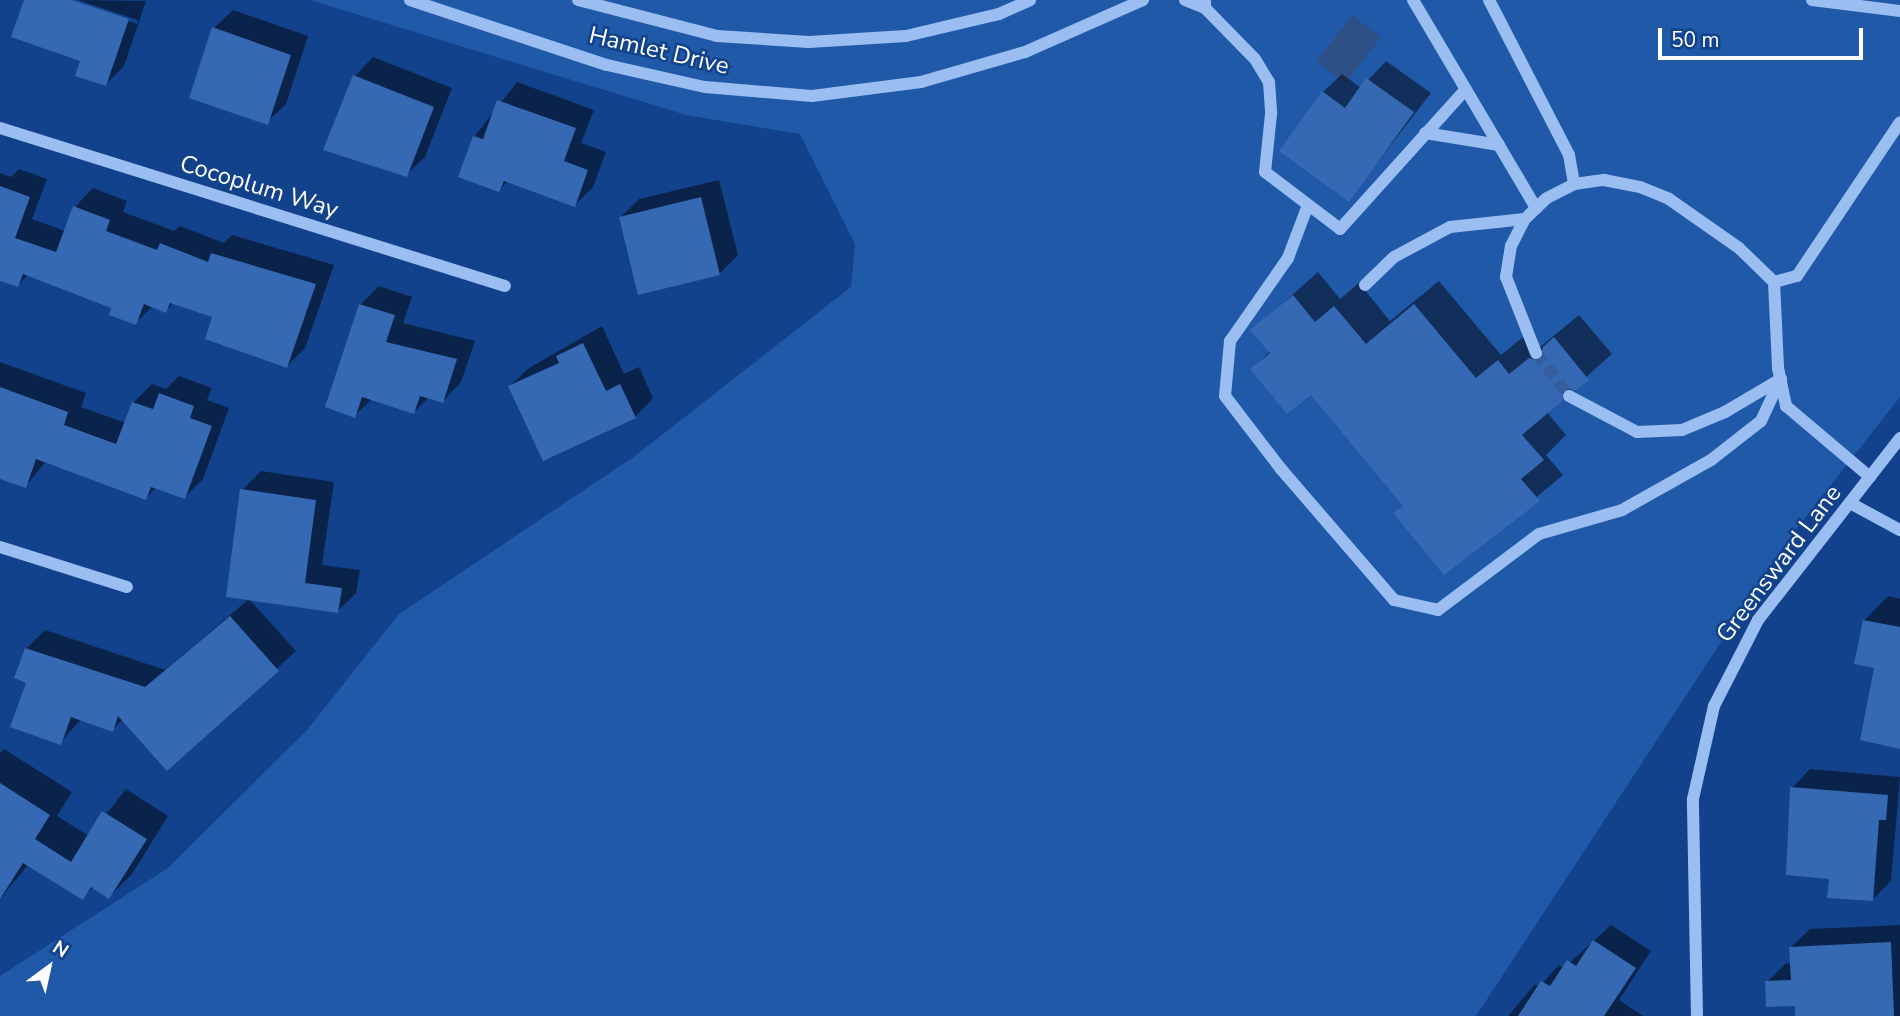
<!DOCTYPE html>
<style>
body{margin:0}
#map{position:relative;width:1900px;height:1016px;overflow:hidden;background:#12428b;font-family:"Nunito Sans",sans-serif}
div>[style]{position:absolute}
.green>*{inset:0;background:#2159a9}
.water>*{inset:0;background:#2d5187}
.shadow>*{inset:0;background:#0007}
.building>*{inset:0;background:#3669b3}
.minor-tunnel>*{height:12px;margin-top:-6px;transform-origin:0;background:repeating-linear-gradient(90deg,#365e9c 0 12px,transparent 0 18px)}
.minor>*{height:12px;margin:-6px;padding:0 6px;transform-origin:6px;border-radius:6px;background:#9abef1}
span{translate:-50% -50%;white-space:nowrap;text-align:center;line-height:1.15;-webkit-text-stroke:5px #12428b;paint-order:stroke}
.street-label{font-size:24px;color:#fff}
.north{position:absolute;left:14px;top:932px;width:70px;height:70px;-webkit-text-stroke:5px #12428b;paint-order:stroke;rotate:33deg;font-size:19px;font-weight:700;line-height:28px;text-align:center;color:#fff}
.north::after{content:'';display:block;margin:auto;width:24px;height:32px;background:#fff;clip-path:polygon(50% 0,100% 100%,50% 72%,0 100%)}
.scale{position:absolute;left:1658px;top:28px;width:205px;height:32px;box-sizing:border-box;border:4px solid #fff;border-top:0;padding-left:9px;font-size:21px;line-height:24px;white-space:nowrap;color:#fff;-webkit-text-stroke:5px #12428b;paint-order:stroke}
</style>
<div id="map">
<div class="green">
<i style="clip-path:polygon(310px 0,1900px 0,1900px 397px,1790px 537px,1476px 1016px,0 1016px,0 976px,168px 868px,307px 730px,399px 614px,635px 456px,851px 287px,855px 244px,800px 134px,686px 115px)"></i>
</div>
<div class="water">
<i style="clip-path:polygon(1353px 15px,1381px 37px,1345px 84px,1316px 61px)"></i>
</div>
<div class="shadow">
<i style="clip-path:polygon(26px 0,67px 0,137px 24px,138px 20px,78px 0,146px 1px,124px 66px,106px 84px)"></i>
<i style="clip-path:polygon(233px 10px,308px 36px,286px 104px,267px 122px,214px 28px)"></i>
<i style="clip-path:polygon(373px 57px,452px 88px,425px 157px,406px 175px,326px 149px,355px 76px)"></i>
<i style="clip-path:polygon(1386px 61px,1431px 93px,1349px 199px,1323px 92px,1342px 74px,1361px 88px)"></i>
<i style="clip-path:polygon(517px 82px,594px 110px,581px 143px,606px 152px,593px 187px,575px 205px,508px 181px,499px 190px,474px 137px)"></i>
<i style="clip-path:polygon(19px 169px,47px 179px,32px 219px,65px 231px,75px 207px,93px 188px,127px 201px,123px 212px,174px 231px,180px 226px,224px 243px,232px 235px,334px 265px,305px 348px,287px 366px,215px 316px,174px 302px,165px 311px,153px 306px,135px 323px,113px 307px,29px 274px,18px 285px,0 279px,0 173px,11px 177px)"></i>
<i style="clip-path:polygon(719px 180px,738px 255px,719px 274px,621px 217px,639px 199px)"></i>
<i style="clip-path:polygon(1318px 272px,1340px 299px,1359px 283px,1390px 321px,1439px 281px,1501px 355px,1523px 337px,1534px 352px,1579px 315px,1612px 354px,1547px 412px,1566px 435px,1546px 455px,1563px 475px,1445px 573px,1404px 505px,1311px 392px,1252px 369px,1270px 351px,1253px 330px)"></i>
<i style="clip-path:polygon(379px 286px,412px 297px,403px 323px,475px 341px,461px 382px,443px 401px,429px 397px,414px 412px,372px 399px,354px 416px,360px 305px)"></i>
<i style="clip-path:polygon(602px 326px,624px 374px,639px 367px,653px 398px,635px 417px,510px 386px,529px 368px)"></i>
<i style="clip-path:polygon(0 362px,86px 393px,81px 407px,126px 423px,134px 402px,152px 384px,166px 389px,179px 376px,212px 388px,207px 400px,229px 408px,203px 479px,185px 497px,156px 487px,146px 498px,46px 461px,26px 486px,0 477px)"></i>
<i style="clip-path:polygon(261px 471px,334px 482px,322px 565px,360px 570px,356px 593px,338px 611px,228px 595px,242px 490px)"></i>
<i style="clip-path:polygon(1888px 596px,1900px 599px,1900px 747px,1864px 621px)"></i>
<i style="clip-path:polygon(249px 599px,296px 651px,167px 769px,123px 719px,112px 730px,81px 719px,60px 743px,28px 682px,26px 649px,45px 630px,165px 670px)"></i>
<i style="clip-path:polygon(4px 749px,72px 792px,57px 816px,89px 836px,126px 789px,168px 816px,132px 874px,109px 897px,93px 887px,83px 897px,28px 865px,0 899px,0 753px)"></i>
<i style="clip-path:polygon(1810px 769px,1900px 777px,1891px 881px,1872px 900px,1831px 877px,1792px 788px)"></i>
<i style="clip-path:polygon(1611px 925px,1651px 951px,1619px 1000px,1643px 1016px,1508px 1016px,1535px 984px,1539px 987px,1559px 965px,1564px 968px)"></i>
<i style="clip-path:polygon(1900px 925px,1900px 1016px,1818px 1016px,1767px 982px,1785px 964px,1792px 963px,1791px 947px,1810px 929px)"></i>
</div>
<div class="building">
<i style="clip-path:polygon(24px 0,72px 0,129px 19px,106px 86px,75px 76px,80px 61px,11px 37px)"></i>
<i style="clip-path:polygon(212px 27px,291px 55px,268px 125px,189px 98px)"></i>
<i style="clip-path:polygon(353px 75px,434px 107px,407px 177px,323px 150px)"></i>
<i style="clip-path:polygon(1366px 78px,1414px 112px,1349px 202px,1279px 151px,1322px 91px,1345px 108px)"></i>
<i style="clip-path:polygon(497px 100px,576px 128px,564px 161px,588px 170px,575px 207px,504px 181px,499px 192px,458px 177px,473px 136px,483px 139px)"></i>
<i style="clip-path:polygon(0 186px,30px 197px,15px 238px,56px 252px,73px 206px,110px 220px,106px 231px,157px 250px,160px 243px,208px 262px,211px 253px,316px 284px,287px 368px,205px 339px,212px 317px,170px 303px,166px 313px,144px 304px,136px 325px,109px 315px,111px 308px,23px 274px,18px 287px,0 281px)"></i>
<i style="clip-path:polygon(701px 197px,720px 275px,638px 295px,619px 217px)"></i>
<i style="clip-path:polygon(1293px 295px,1315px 322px,1334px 306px,1366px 344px,1414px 304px,1476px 378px,1498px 360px,1509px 374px,1529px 358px,1540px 361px,1543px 347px,1554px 337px,1589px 380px,1576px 390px,1564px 389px,1562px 401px,1522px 435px,1544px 460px,1521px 479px,1540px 501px,1444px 575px,1393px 513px,1403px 506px,1311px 395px,1287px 414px,1250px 369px,1270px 353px,1250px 330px)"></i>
<i style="clip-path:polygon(359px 304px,395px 315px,386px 342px,457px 359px,443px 403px,420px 396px,414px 414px,362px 397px,355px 418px,325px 407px)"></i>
<i style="clip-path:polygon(583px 343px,606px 391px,620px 384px,636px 418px,543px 461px,508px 386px,559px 363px,556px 356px)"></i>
<i style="clip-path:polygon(0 387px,68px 412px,64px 425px,116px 444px,132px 402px,153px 409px,159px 393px,194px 406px,190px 418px,212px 426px,185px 499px,151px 487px,146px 500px,36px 459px,26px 488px,0 479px)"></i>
<i style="clip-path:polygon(240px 489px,316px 500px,305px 583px,342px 588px,338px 613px,226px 597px)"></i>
<i style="clip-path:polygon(230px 616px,279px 671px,167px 771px,118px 716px,113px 732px,71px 717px,61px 745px,10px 727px,26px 683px,14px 678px,25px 648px,145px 687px)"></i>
<i style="clip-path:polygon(1863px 620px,1900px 627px,1900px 749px,1860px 740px,1874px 668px,1854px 664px)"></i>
<i style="clip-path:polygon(0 783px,50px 815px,35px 839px,71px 862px,102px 811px,147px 839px,109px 899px,91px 887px,83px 900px,23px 863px,0 899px)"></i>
<i style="clip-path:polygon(1790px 787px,1888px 795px,1886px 820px,1879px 820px,1873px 901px,1827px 898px,1829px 879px,1786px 875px)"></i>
<i style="clip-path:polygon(1593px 940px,1636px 968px,1604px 1016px,1518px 1016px,1541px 981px,1550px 986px,1567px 960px,1576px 966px)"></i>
<i style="clip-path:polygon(1891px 942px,1894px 1016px,1795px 1016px,1795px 1006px,1766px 1007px,1765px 981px,1791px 980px,1789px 947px)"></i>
</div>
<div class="minor-tunnel">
<i style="left:1536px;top:353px;width:54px;rotate:52.5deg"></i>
</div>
<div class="minor">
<i style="left:410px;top:0;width:207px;rotate:18.3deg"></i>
<i style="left:607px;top:65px;width:100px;rotate:12.7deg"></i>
<i style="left:705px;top:87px;width:107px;rotate:4.8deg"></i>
<i style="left:812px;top:96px;width:110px;rotate:-7.3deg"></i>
<i style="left:921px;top:82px;width:108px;rotate:-16.1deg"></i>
<i style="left:1025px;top:52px;width:129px;rotate:-23.8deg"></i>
<i style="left:578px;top:0;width:144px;rotate:14.5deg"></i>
<i style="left:717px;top:36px;width:92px;rotate:3.7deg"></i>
<i style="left:809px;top:42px;width:97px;rotate:-3.5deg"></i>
<i style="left:906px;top:36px;width:96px;rotate:-13.3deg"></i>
<i style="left:999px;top:14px;width:34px;rotate:-24deg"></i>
<i style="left:1185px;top:0;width:22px;rotate:22deg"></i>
<i style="left:1205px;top:8px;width:6px;rotate:-90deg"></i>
<i style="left:1413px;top:0;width:242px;rotate:59.4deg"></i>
<i style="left:1489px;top:0;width:174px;rotate:62.7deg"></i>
<i style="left:1569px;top:155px;width:29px;rotate:80deg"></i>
<i style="left:1812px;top:0;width:89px;rotate:7.1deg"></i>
<i style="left:1205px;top:8px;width:71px;rotate:45.6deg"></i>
<i style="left:1255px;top:59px;width:27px;rotate:59deg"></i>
<i style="left:1269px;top:82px;width:32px;rotate:86deg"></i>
<i style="left:1271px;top:114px;width:58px;rotate:95.9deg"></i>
<i style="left:1265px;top:172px;width:94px;rotate:37.2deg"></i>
<i style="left:1340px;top:229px;width:188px;rotate:-48deg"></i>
<i style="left:0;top:128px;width:529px;rotate:17.37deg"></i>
<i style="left:1425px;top:133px;width:75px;rotate:9.2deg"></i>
<i style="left:1308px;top:205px;width:57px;rotate:110.7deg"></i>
<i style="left:1288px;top:258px;width:101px;rotate:124.9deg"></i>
<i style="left:1230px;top:341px;width:55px;rotate:95.2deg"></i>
<i style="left:1225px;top:396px;width:92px;rotate:52.5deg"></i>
<i style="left:1281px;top:469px;width:173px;rotate:49.2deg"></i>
<i style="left:1394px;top:600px;width:45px;rotate:12.8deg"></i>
<i style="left:1438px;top:610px;width:126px;rotate:-37deg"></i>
<i style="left:1539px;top:534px;width:86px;rotate:-16.1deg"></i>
<i style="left:1622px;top:510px;width:102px;rotate:-29.3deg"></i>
<i style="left:1711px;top:460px;width:63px;rotate:-38deg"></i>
<i style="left:1761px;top:421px;width:47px;rotate:-65.1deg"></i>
<i style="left:1774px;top:282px;width:24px;rotate:-15deg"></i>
<i style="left:1797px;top:276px;width:185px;rotate:-56.2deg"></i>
<i style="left:1365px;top:285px;width:40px;rotate:-44deg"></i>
<i style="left:1394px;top:257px;width:64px;rotate:-28.2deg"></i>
<i style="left:1450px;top:227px;width:75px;rotate:-6.1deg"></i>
<i style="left:1536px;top:353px;width:82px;rotate:-111.5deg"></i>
<i style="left:1506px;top:277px;width:31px;rotate:-81deg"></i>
<i style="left:1511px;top:246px;width:30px;rotate:-63deg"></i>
<i style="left:1525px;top:219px;width:30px;rotate:-44deg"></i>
<i style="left:1547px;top:198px;width:30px;rotate:-27deg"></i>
<i style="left:1574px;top:184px;width:30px;rotate:-8deg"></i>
<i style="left:1604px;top:180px;width:37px;rotate:11deg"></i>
<i style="left:1640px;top:187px;width:31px;rotate:22deg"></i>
<i style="left:1669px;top:199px;width:85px;rotate:35deg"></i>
<i style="left:1739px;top:248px;width:49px;rotate:44.2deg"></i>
<i style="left:1774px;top:282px;width:86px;rotate:87.3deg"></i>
<i style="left:1778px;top:368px;width:39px;rotate:78deg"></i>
<i style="left:1786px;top:406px;width:110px;rotate:40.2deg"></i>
<i style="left:1569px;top:396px;width:77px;rotate:27.9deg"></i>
<i style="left:1637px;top:432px;width:45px;rotate:-2.5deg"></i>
<i style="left:1682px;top:430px;width:47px;rotate:-22.7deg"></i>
<i style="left:1725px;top:412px;width:65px;rotate:-30.5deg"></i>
<i style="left:1850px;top:503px;width:57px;rotate:28.4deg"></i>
<i style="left:0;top:547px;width:133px;rotate:17.5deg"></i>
<i style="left:1697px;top:1016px;width:217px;rotate:-91.1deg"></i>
<i style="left:1693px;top:799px;width:95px;rotate:-77.3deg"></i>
<i style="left:1714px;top:706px;width:97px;rotate:-62.9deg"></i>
<i style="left:1758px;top:620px;width:231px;rotate:-52deg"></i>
</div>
<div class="street-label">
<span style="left:659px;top:51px;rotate:13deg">Hamlet Drive</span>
<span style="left:259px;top:187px;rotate:17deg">Cocoplum Way</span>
<span style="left:1779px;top:564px;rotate:-53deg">Greensward Lane</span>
</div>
<div class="north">N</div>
<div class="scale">50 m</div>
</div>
